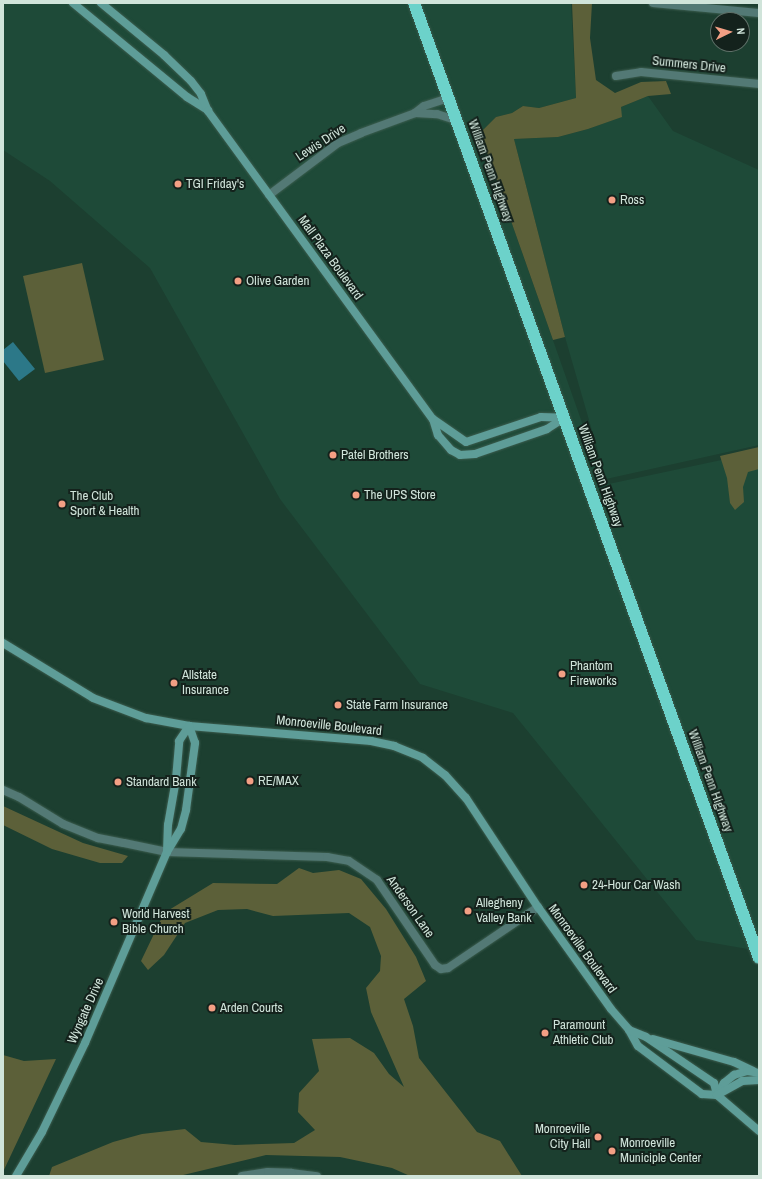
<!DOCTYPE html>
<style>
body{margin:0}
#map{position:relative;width:762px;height:1179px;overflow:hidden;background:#1c3f30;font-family:"Archivo Narrow",sans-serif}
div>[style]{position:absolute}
.built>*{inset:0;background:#1e4a38}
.green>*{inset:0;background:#5c6039}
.water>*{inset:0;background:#2c7888}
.roads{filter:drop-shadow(0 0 1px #3c5d4f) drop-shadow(0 0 1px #3c5d4f)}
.street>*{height:8px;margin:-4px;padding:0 4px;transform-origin:4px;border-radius:4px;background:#537975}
.secondary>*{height:8px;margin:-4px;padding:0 4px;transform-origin:4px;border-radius:4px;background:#5e9d98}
.highway>*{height:12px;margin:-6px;padding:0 6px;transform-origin:6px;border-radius:6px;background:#6cd2ca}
.dots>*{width:11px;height:11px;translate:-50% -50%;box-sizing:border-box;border:2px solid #14221c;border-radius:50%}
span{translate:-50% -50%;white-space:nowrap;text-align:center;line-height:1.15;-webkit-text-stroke:4px #14221c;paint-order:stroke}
.street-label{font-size:13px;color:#d0e4da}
.poi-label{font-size:13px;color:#d0e4da}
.left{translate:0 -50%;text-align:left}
.right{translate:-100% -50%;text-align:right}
.frame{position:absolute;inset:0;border:4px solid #d0e4da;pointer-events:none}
.north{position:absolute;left:710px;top:12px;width:40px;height:40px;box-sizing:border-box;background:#14221c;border:1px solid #5f7068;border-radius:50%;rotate:85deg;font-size:11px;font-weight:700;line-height:16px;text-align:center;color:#d0e4da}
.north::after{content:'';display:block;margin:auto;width:14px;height:18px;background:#f39f84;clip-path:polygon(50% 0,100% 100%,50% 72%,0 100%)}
</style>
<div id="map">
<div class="built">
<i style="clip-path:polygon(3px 3px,571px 3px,576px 98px,539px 108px,523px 106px,512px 113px,496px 117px,480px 133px,604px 485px,759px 452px,759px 951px,696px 940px,513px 713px,420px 684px,280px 499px,150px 268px,50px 181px,3px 150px)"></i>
<i style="clip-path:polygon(648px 96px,673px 131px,759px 170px,759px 445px,606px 479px,565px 337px,514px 139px,558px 137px,588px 129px,621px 117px,621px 107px)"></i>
</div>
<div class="green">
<i style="clip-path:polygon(572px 3px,592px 3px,590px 38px,596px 80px,615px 93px,641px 82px,666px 81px,671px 94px,648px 96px,621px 107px,622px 117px,588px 129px,558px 137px,514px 139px,565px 337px,553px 340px,480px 133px,496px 117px,512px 113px,523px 106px,539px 108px,576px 98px)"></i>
<i style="clip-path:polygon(82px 263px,104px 360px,45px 373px,23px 276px)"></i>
<i style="clip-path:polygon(759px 447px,759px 469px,748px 472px,743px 487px,744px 502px,735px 510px,730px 503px,727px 478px,720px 456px)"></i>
<i style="clip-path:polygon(3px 806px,83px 843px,128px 856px,122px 863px,100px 863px,52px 849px,3px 825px)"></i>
<i style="clip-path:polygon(299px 868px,313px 873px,339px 870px,361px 879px,386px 909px,416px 957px,426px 981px,404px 999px,413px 1026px,419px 1058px,477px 1132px,500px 1141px,522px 1176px,410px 1176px,392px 1168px,340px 1157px,266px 1155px,179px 1176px,49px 1176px,52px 1167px,113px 1142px,142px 1134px,185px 1129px,201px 1142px,235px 1145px,294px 1143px,315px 1130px,298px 1112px,299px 1093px,319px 1071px,312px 1039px,350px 1038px,374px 1053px,389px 1074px,404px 1087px,371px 1012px,366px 988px,380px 971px,381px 956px,370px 927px,349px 913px,273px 916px,247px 909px,218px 910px,185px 923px,164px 955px,148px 970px,141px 961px,164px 913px,213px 883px,277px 884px)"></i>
<i style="clip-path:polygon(3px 1055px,24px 1061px,56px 1059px,3px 1172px)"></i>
</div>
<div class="water">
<i style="clip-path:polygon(13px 342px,35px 369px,19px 381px,3px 361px,3px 350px)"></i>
</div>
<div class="roads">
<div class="street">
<i style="left:653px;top:3px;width:106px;rotate:5.4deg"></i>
<i style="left:616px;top:76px;width:25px;rotate:-9deg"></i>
<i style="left:641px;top:72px;width:119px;rotate:5.8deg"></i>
<i style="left:415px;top:113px;width:11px;rotate:-38deg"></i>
<i style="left:424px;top:106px;width:25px;rotate:-18deg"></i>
<i style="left:269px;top:195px;width:86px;rotate:-37deg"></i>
<i style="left:338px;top:143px;width:25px;rotate:-23deg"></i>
<i style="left:361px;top:133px;width:58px;rotate:-20.3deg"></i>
<i style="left:415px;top:113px;width:22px;rotate:3deg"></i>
<i style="left:437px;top:114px;width:20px;rotate:18deg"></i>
<i style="left:3px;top:790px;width:17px;rotate:24deg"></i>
<i style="left:19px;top:797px;width:52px;rotate:31.5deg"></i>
<i style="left:63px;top:824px;width:38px;rotate:22deg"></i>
<i style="left:98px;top:838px;width:26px;rotate:11deg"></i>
<i style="left:124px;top:843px;width:44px;rotate:11.8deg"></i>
<i style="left:167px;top:852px;width:160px;rotate:1.8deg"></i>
<i style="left:327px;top:857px;width:22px;rotate:10deg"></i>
<i style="left:349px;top:861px;width:34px;rotate:34deg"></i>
<i style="left:377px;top:880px;width:103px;rotate:55.7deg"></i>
<i style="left:435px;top:965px;width:7px;rotate:34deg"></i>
<i style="left:441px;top:969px;width:7px;rotate:-8deg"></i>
<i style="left:448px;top:968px;width:109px;rotate:-34.1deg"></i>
<i style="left:291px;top:1173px;width:26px;rotate:7deg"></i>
<i style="left:242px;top:1176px;width:26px;rotate:-9deg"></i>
<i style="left:268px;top:1172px;width:23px;rotate:2deg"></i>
<i style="left:291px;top:1173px;width:4px;rotate:56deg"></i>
</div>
<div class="secondary">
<i style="left:73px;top:3px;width:148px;rotate:39.5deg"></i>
<i style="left:187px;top:97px;width:25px;rotate:32deg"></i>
<i style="left:101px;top:3px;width:82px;rotate:39.5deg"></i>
<i style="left:164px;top:55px;width:37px;rotate:44deg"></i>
<i style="left:191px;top:81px;width:16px;rotate:52deg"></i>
<i style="left:201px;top:94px;width:18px;rotate:68deg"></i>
<i style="left:208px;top:111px;width:381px;rotate:53.9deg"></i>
<i style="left:433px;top:419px;width:17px;rotate:73deg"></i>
<i style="left:438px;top:435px;width:20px;rotate:49deg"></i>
<i style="left:451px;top:450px;width:10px;rotate:29deg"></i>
<i style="left:460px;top:455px;width:15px;rotate:-4deg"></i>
<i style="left:475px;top:454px;width:76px;rotate:-19.1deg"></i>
<i style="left:547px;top:429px;width:20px;rotate:-33deg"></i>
<i style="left:433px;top:419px;width:40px;rotate:34.9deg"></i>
<i style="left:466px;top:442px;width:79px;rotate:-18.4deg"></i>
<i style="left:541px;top:417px;width:23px;rotate:2deg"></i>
<i style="left:3px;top:643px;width:105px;rotate:31.4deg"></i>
<i style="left:93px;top:698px;width:57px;rotate:20.7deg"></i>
<i style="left:146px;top:718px;width:44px;rotate:10.5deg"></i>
<i style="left:189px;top:726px;width:183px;rotate:4.7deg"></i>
<i style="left:371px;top:741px;width:24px;rotate:12deg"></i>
<i style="left:394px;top:746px;width:31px;rotate:22deg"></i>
<i style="left:423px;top:758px;width:28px;rotate:38deg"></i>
<i style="left:445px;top:775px;width:31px;rotate:48deg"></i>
<i style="left:466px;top:798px;width:131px;rotate:56.6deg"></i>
<i style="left:538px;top:907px;width:125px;rotate:54.4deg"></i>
<i style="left:611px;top:1009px;width:28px;rotate:49deg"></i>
<i style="left:629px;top:1030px;width:18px;rotate:61deg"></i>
<i style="left:638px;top:1046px;width:80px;rotate:36.9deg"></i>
<i style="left:702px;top:1094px;width:15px;rotate:4deg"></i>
<i style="left:717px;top:1095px;width:55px;rotate:40.6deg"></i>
<i style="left:167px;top:852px;width:27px;rotate:-88deg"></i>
<i style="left:168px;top:825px;width:47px;rotate:-80.1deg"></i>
<i style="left:176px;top:779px;width:38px;rotate:-85deg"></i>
<i style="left:179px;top:741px;width:18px;rotate:-56deg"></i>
<i style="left:629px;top:1030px;width:18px;rotate:22deg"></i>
<i style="left:646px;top:1037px;width:82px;rotate:34.1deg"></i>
<i style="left:714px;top:1083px;width:12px;rotate:76deg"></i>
<i style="left:653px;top:1039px;width:84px;rotate:15.9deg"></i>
<i style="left:734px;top:1062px;width:21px;rotate:25deg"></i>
<i style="left:717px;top:1095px;width:14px;rotate:-60deg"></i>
<i style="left:724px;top:1083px;width:13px;rotate:-39deg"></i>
<i style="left:734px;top:1075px;width:14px;rotate:-17deg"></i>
<i style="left:747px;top:1071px;width:12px;rotate:9deg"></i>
<i style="left:717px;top:1095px;width:29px;rotate:-29deg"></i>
<i style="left:742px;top:1081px;width:17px;rotate:-3deg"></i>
<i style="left:16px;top:1176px;width:51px;rotate:-59.4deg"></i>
<i style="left:42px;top:1132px;width:99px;rotate:-64.2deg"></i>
<i style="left:85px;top:1043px;width:208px;rotate:-66.8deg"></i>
<i style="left:167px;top:852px;width:27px;rotate:-59deg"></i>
<i style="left:181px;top:829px;width:20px;rotate:-75deg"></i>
<i style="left:186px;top:810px;width:68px;rotate:-82.3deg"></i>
<i style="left:195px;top:743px;width:18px;rotate:-109deg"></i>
</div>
<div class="highway">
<i style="left:414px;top:3px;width:1015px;rotate:70.14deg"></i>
</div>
</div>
<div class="dots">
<i style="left:178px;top:184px;background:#f39f84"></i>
<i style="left:612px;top:200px;background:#f39f84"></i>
<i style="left:238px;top:281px;background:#f39f84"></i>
<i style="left:333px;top:455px;background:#f39f84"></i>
<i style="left:356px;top:495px;background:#f39f84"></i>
<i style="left:62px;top:504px;background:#f39f84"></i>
<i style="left:562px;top:674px;background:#f39f84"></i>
<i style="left:174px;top:683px;background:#f39f84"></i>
<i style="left:338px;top:705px;background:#f39f84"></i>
<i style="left:250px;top:781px;background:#f39f84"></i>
<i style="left:118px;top:782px;background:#f39f84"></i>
<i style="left:584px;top:885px;background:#f39f84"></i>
<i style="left:468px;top:911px;background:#f39f84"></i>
<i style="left:114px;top:922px;background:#f39f84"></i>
<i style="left:212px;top:1008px;background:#f39f84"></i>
<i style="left:545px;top:1033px;background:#f39f84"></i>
<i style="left:598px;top:1137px;background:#f39f84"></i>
<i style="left:612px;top:1151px;background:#f39f84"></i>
</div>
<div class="street-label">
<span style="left:689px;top:65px;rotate:6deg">Summers Drive</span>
<span style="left:321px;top:143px;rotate:-33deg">Lewis Drive</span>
<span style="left:490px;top:171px;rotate:70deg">William Penn Highway</span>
<span style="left:330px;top:258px;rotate:54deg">Mall Plaza Boulevard</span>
<span style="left:600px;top:476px;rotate:70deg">William Penn Highway</span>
<span style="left:329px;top:726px;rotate:6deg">Monroeville Boulevard</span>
<span style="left:710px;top:781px;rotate:70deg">William Penn Highway</span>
<span style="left:410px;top:907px;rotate:55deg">Anderson Lane</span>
<span style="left:582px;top:949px;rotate:54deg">Monroeville Boulevard</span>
<span style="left:86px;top:1011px;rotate:-66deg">Wyngate Drive</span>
</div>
<div class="poi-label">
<span class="left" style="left:186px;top:184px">TGI Friday's</span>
<span class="left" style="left:620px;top:200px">Ross</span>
<span class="left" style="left:246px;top:281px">Olive Garden</span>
<span class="left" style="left:341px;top:455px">Patel Brothers</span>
<span class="left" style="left:364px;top:495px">The UPS Store</span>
<span class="left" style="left:70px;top:504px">The Club<br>Sport &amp; Health</span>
<span class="left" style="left:570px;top:674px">Phantom<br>Fireworks</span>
<span class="left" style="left:182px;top:683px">Allstate<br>Insurance</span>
<span class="left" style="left:346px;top:705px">State Farm Insurance</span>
<span class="left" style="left:258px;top:781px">RE/MAX</span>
<span class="left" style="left:126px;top:782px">Standard Bank</span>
<span class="left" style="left:592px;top:885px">24-Hour Car Wash</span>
<span class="left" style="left:476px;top:911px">Allegheny<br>Valley Bank</span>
<span class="left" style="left:122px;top:922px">World Harvest<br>Bible Church</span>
<span class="left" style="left:220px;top:1008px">Arden Courts</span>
<span class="left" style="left:553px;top:1033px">Paramount<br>Athletic Club</span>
<span class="right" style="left:590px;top:1137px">Monroeville<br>City Hall</span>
<span class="left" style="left:620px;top:1151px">Monroeville<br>Municiple Center</span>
</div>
<div class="frame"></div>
<div class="north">N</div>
</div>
